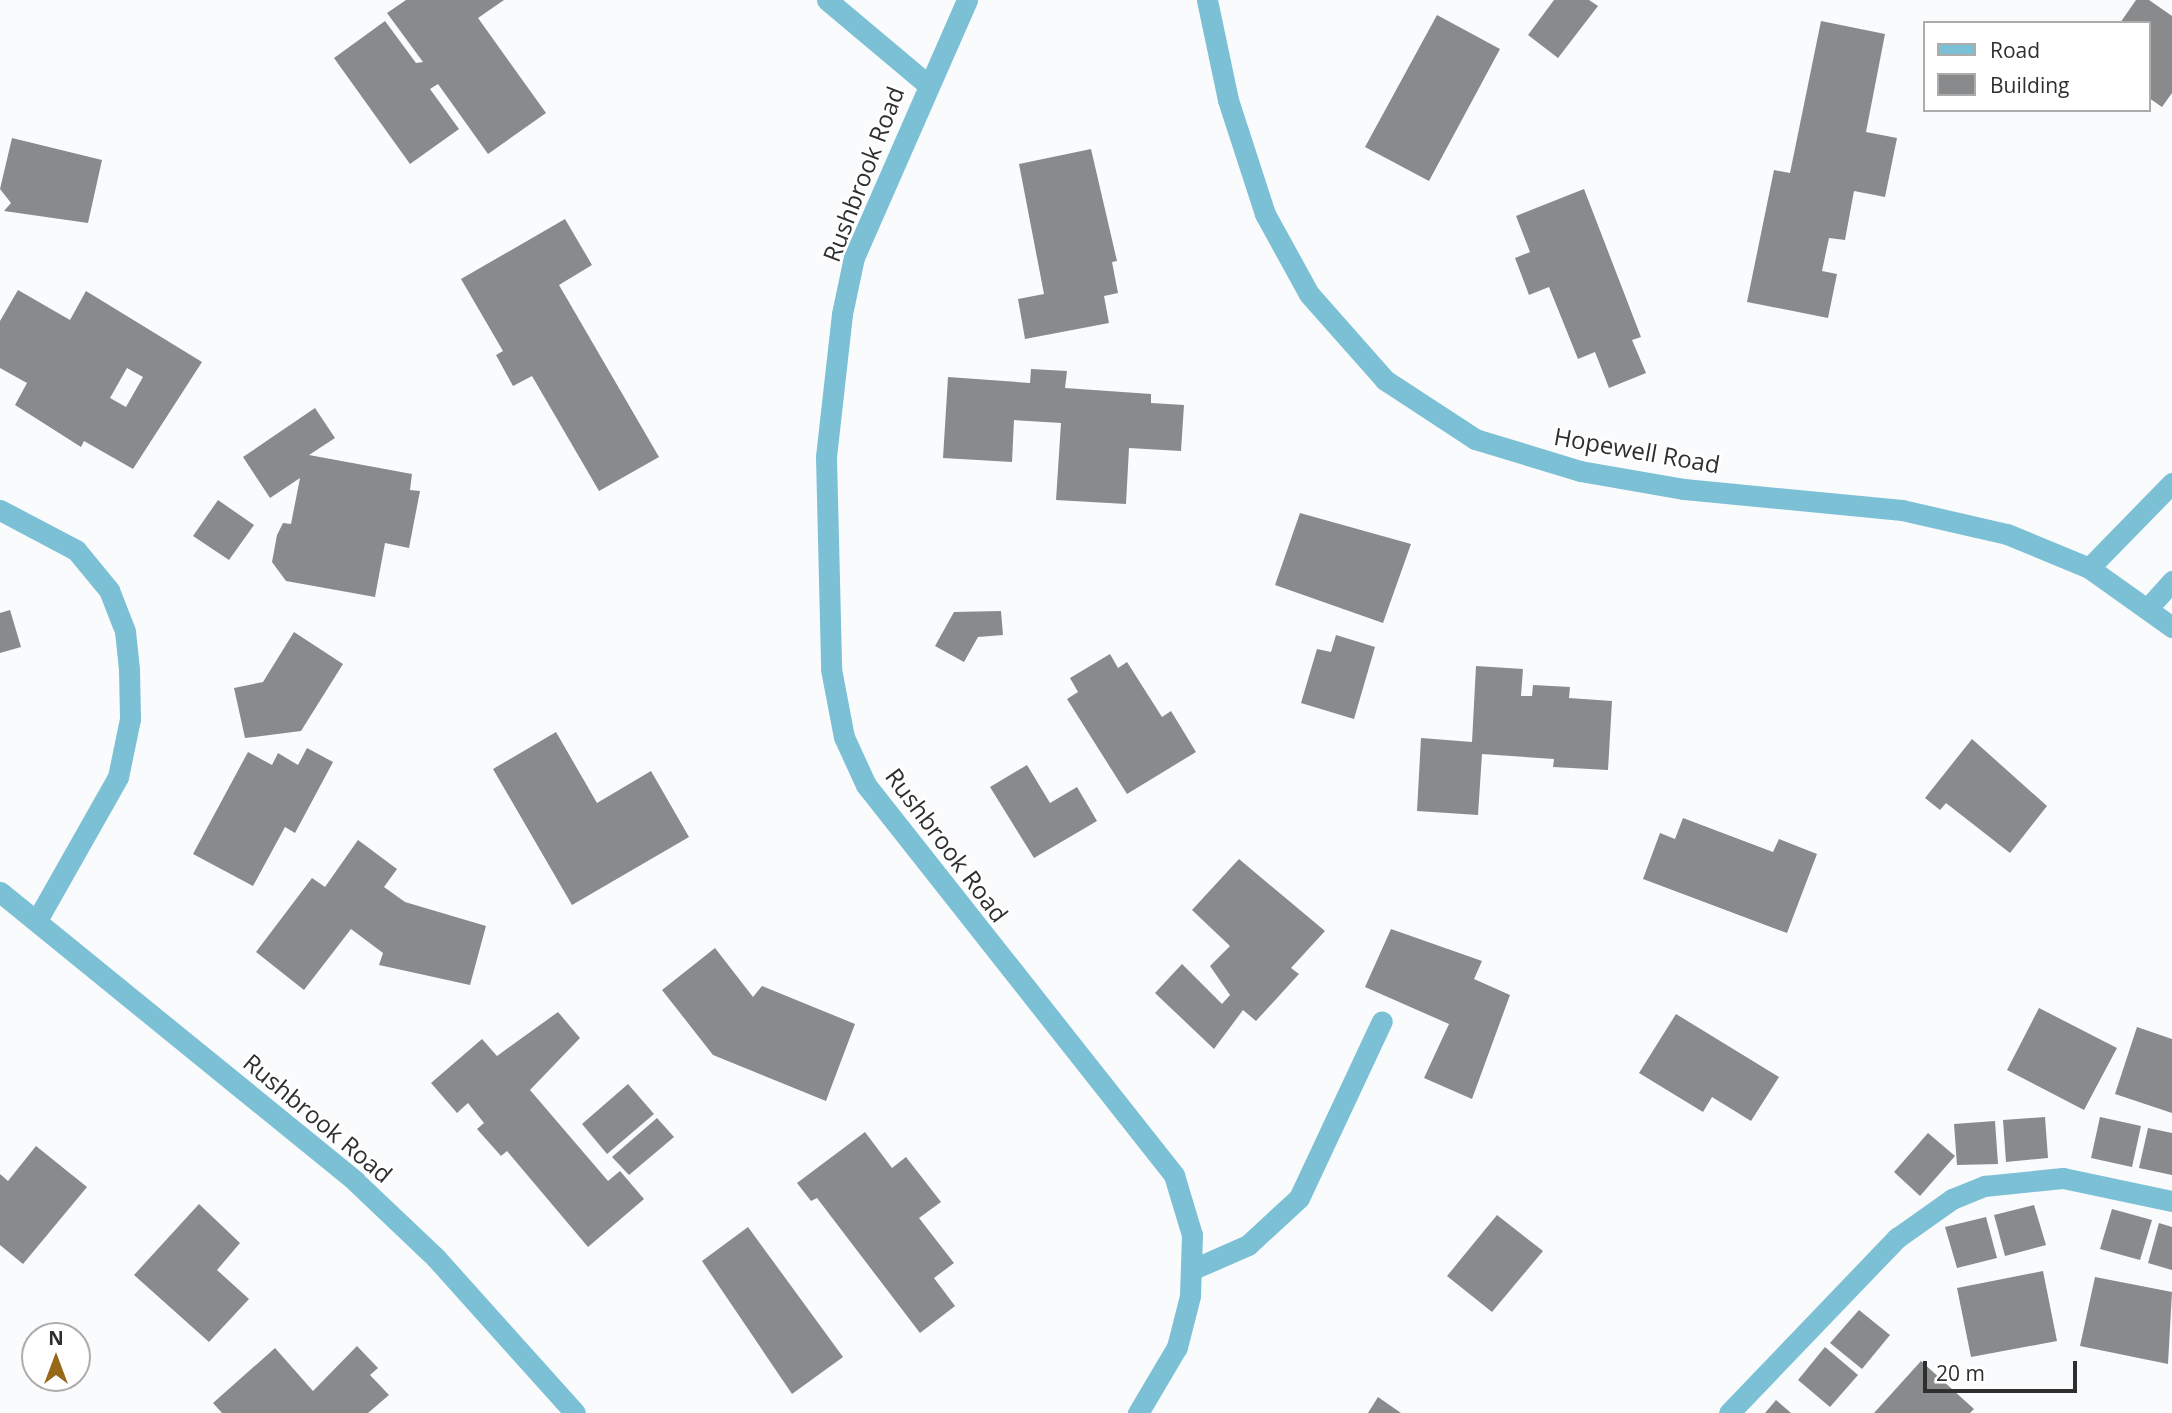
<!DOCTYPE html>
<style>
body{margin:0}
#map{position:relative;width:2172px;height:1413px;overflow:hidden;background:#fafbfd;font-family:"Open Sans",sans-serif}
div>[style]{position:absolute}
.building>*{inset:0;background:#898a8b}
.lane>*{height:21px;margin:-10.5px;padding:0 10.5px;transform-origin:10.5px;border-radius:10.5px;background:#7cc0d6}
.street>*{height:21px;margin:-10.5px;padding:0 10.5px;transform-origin:10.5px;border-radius:10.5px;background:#7cc0d6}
span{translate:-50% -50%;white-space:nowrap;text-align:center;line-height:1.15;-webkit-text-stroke:5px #fff;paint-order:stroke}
.street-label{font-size:24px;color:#2f2f30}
.legend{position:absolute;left:1923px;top:21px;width:228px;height:91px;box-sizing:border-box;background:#fff;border:2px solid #acacac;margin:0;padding:9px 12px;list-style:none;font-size:21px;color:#2f2f30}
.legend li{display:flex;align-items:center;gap:14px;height:35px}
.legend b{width:35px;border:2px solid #acacac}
.north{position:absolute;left:21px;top:1322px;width:70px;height:70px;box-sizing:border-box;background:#fff;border:2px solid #acacac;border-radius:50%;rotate:0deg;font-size:19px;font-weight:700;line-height:28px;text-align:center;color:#2f2f30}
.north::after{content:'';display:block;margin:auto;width:24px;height:32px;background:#976818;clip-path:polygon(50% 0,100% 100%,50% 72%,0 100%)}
.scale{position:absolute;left:1923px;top:1361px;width:154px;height:32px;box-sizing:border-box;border:4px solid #2f2f30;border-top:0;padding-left:9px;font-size:21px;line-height:24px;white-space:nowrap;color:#2f2f30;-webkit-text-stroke:5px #fff;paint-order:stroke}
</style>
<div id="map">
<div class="building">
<i style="clip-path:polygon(406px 0,504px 0,478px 18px,546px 113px,488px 154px,438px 84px,430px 89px,459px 129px,410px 164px,334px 58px,385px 21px,416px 63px,423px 62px,387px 13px)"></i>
<i style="clip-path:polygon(1554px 0,1589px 0,1598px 6px,1558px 58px,1528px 35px)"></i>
<i style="clip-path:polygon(2136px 0,2149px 0,2172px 16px,2172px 93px,2162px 107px,2149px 98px,2149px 23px,2120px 23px)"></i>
<i style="clip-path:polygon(1437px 15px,1500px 49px,1429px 181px,1365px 147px)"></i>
<i style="clip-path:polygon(1821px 21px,1885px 34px,1866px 132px,1897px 138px,1885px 197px,1854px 191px,1845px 240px,1829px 238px,1822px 271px,1837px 274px,1828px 318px,1747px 302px,1774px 170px,1790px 173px)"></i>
<i style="clip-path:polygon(12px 138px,102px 160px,88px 223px,4px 211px,11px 203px,0 189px)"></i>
<i style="clip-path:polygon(1091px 149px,1117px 261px,1112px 262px,1118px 293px,1104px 296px,1109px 323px,1025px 339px,1018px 299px,1044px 294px,1019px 164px)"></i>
<i style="clip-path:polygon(1584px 189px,1641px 337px,1632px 340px,1646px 373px,1609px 388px,1595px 352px,1578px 359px,1549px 287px,1529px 295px,1515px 258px,1530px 252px,1516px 216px)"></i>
<i style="clip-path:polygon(565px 219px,592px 265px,559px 285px,659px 457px,599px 491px,532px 376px,513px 386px,496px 355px,503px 351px,461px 279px)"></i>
<i style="clip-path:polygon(evenodd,18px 290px,70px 320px,86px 291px,202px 362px,133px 469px,84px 441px,81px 447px,15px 405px,27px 383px,0 368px,0 321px,18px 290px,127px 368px,143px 377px,126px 407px,110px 398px,127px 368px)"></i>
<i style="clip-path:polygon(1031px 369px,1067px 371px,1065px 388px,1151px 394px,1151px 403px,1184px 405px,1181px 451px,1129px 448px,1126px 504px,1056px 500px,1061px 423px,1014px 420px,1012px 462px,943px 458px,948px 377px,1030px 383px)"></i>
<i style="clip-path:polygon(315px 408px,335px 438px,309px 455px,412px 474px,410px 490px,420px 491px,409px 548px,385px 543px,375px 597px,286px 581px,272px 562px,277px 535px,283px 523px,291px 524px,300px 478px,270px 498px,243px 457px)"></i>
<i style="clip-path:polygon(218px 500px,254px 525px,229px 560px,193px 536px)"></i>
<i style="clip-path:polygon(1300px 513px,1411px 544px,1383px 623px,1275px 585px)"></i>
<i style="clip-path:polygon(10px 610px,21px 647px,0 653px,0 613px)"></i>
<i style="clip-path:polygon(1001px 611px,1003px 635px,978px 637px,964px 662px,935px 646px,954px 612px)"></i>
<i style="clip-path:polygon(294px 632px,343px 664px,301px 731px,245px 738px,234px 688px,263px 682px)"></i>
<i style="clip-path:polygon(1336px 635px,1375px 647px,1354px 719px,1301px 703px,1317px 649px,1331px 652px)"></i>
<i style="clip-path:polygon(1110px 654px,1118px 668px,1127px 662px,1162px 717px,1171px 711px,1196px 752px,1127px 794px,1067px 699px,1078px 692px,1070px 678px)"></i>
<i style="clip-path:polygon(1476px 666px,1523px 669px,1521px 696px,1532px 696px,1533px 685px,1570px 687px,1569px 698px,1612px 701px,1608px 770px,1553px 767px,1554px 759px,1482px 754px,1478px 815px,1417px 811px,1421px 738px,1472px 742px)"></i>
<i style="clip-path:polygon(556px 732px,597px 803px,651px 771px,689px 837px,572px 905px,493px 769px)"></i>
<i style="clip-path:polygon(1972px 739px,2047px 806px,2010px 853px,1946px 803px,1940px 810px,1925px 798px)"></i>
<i style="clip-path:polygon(307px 748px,333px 762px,295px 833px,285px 827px,253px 886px,193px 854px,248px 752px,272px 765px,278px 753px,298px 765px)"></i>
<i style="clip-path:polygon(1027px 765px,1050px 803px,1077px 787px,1097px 821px,1034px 858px,990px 787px)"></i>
<i style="clip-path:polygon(1683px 818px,1773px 852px,1779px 839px,1817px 854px,1787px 933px,1643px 879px,1660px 833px,1675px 839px)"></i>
<i style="clip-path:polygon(358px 840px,397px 869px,384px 887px,405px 902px,486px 926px,470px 985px,379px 965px,383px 953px,351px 929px,304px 990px,256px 952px,312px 878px,325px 887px)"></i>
<i style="clip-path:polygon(1239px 859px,1325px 931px,1291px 968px,1299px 974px,1256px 1021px,1243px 1010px,1214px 1049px,1155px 993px,1182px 964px,1222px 1004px,1230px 995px,1210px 966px,1230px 946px,1192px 910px)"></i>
<i style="clip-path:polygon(1391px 929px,1482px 961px,1474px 979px,1510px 995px,1472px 1099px,1424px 1078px,1449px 1024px,1365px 987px)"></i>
<i style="clip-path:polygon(715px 948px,753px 997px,762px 986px,855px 1024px,826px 1101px,713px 1055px,662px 990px)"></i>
<i style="clip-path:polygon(2039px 1008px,2117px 1048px,2084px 1110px,2007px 1070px)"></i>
<i style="clip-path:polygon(558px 1012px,580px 1038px,530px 1090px,608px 1181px,620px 1171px,644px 1199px,588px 1247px,507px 1151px,501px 1156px,477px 1129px,484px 1123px,468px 1103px,457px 1113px,431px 1083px,482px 1039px,497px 1056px)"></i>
<i style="clip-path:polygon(1676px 1014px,1779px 1077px,1751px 1121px,1712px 1097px,1703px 1112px,1639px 1073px)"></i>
<i style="clip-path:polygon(2137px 1027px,2172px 1039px,2172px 1113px,2115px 1094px)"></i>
<i style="clip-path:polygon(628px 1084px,654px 1114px,607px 1154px,582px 1124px)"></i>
<i style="clip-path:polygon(2045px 1117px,2048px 1158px,2006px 1162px,2003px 1120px)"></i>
<i style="clip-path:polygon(2100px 1117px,2141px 1126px,2132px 1167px,2091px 1158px)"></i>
<i style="clip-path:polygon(657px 1118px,674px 1137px,629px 1175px,612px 1157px)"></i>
<i style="clip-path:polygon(1995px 1121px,1998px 1164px,1957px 1165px,1954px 1124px)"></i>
<i style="clip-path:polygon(2148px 1128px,2172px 1133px,2172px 1175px,2139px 1168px)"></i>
<i style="clip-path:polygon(865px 1132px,892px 1168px,906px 1157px,941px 1202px,919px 1218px,954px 1263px,934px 1278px,955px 1306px,920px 1333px,817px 1198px,811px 1201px,797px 1183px)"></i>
<i style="clip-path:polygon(1928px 1133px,1955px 1156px,1920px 1196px,1894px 1172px)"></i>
<i style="clip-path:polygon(36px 1146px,87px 1187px,23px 1264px,0 1245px,0 1174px,8px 1181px)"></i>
<i style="clip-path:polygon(199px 1204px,240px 1243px,217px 1270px,249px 1299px,209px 1342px,134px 1275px)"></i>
<i style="clip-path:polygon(2034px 1205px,2046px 1245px,2005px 1256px,1994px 1215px)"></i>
<i style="clip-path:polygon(2112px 1209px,2152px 1220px,2140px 1260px,2100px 1249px)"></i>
<i style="clip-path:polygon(1497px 1215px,1543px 1251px,1492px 1312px,1447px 1276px)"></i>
<i style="clip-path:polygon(1986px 1217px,1997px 1258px,1957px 1268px,1945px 1227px)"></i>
<i style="clip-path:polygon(2159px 1223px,2172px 1227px,2172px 1270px,2148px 1263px)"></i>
<i style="clip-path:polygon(748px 1227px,843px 1357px,792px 1394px,702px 1261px)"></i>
<i style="clip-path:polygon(2043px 1271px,2057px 1341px,1971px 1357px,1957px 1288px)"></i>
<i style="clip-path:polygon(2095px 1277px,2172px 1292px,2168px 1364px,2080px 1346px)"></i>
<i style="clip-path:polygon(1859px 1310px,1890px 1335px,1862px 1369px,1830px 1343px)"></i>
<i style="clip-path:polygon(357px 1346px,378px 1368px,370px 1375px,389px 1395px,368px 1413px,222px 1413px,213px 1403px,275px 1348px,313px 1391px)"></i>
<i style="clip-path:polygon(1825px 1347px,1858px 1375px,1830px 1407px,1798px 1380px)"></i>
<i style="clip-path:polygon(1921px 1361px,1974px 1409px,1970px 1413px,1874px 1413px)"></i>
<i style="clip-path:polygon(1378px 1397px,1401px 1413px,1368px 1413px)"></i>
<i style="clip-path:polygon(1776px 1400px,1791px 1413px,1765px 1413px)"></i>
</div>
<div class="lane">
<i style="left:2089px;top:568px;width:119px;rotate:-45.7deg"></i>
<i style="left:2147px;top:609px;width:38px;rotate:-48deg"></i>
<i style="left:1191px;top:1270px;width:62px;rotate:-23.7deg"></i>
<i style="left:1248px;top:1245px;width:69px;rotate:-42.7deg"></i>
<i style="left:1299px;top:1198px;width:195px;rotate:-64.9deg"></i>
</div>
<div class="street">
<i style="left:827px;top:0;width:129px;rotate:40deg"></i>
<i style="left:967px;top:0;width:281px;rotate:113.7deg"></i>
<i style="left:854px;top:257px;width:58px;rotate:101.9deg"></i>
<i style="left:842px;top:314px;width:144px;rotate:96.4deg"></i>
<i style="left:826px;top:457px;width:212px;rotate:88.6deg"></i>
<i style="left:831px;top:669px;width:69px;rotate:79.2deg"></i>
<i style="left:844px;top:737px;width:53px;rotate:65.4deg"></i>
<i style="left:866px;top:785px;width:497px;rotate:51.7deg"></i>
<i style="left:1174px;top:1175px;width:63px;rotate:73.3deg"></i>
<i style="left:1192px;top:1235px;width:61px;rotate:91.9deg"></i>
<i style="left:1190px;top:1296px;width:53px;rotate:104.3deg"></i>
<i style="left:1177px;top:1347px;width:77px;rotate:120.6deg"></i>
<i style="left:1207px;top:0;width:102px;rotate:78.1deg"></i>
<i style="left:1228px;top:100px;width:120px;rotate:72deg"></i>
<i style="left:1265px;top:214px;width:91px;rotate:61.2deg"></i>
<i style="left:1309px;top:294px;width:115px;rotate:48.5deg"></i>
<i style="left:1385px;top:380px;width:108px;rotate:33.2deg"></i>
<i style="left:1475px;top:439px;width:110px;rotate:16.9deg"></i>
<i style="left:1580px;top:471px;width:106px;rotate:9.8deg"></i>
<i style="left:1684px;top:489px;width:219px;rotate:5.5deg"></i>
<i style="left:1902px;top:510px;width:108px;rotate:12.9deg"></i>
<i style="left:2007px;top:534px;width:89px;rotate:22.5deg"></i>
<i style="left:2089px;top:568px;width:102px;rotate:35.4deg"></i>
<i style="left:0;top:510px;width:86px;rotate:27.8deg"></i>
<i style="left:76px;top:550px;width:52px;rotate:50.5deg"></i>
<i style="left:109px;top:590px;width:44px;rotate:68.7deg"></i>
<i style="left:125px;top:631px;width:39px;rotate:84deg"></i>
<i style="left:129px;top:670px;width:49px;rotate:88.8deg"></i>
<i style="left:130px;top:719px;width:59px;rotate:101.7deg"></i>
<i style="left:118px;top:777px;width:164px;rotate:119.5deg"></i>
<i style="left:0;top:892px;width:458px;rotate:39.1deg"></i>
<i style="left:355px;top:1181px;width:112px;rotate:43.5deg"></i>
<i style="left:436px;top:1258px;width:208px;rotate:48.1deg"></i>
<i style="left:1729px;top:1413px;width:243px;rotate:-46.2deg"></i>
<i style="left:1897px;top:1238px;width:67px;rotate:-35.3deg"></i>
<i style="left:1952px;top:1199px;width:35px;rotate:-22deg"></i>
<i style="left:1984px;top:1186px;width:79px;rotate:-5.8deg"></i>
<i style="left:2063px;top:1178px;width:111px;rotate:11.9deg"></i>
</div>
<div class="street-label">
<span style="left:863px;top:174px;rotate:-69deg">Rushbrook Road</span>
<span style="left:1637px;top:450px;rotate:10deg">Hopewell Road</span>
<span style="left:947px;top:845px;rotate:53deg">Rushbrook Road</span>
<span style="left:318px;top:1118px;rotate:40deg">Rushbrook Road</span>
</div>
<ul class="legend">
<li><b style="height:9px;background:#7cc0d6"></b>Road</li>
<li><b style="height:19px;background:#898a8b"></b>Building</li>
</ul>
<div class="north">N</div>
<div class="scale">20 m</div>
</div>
